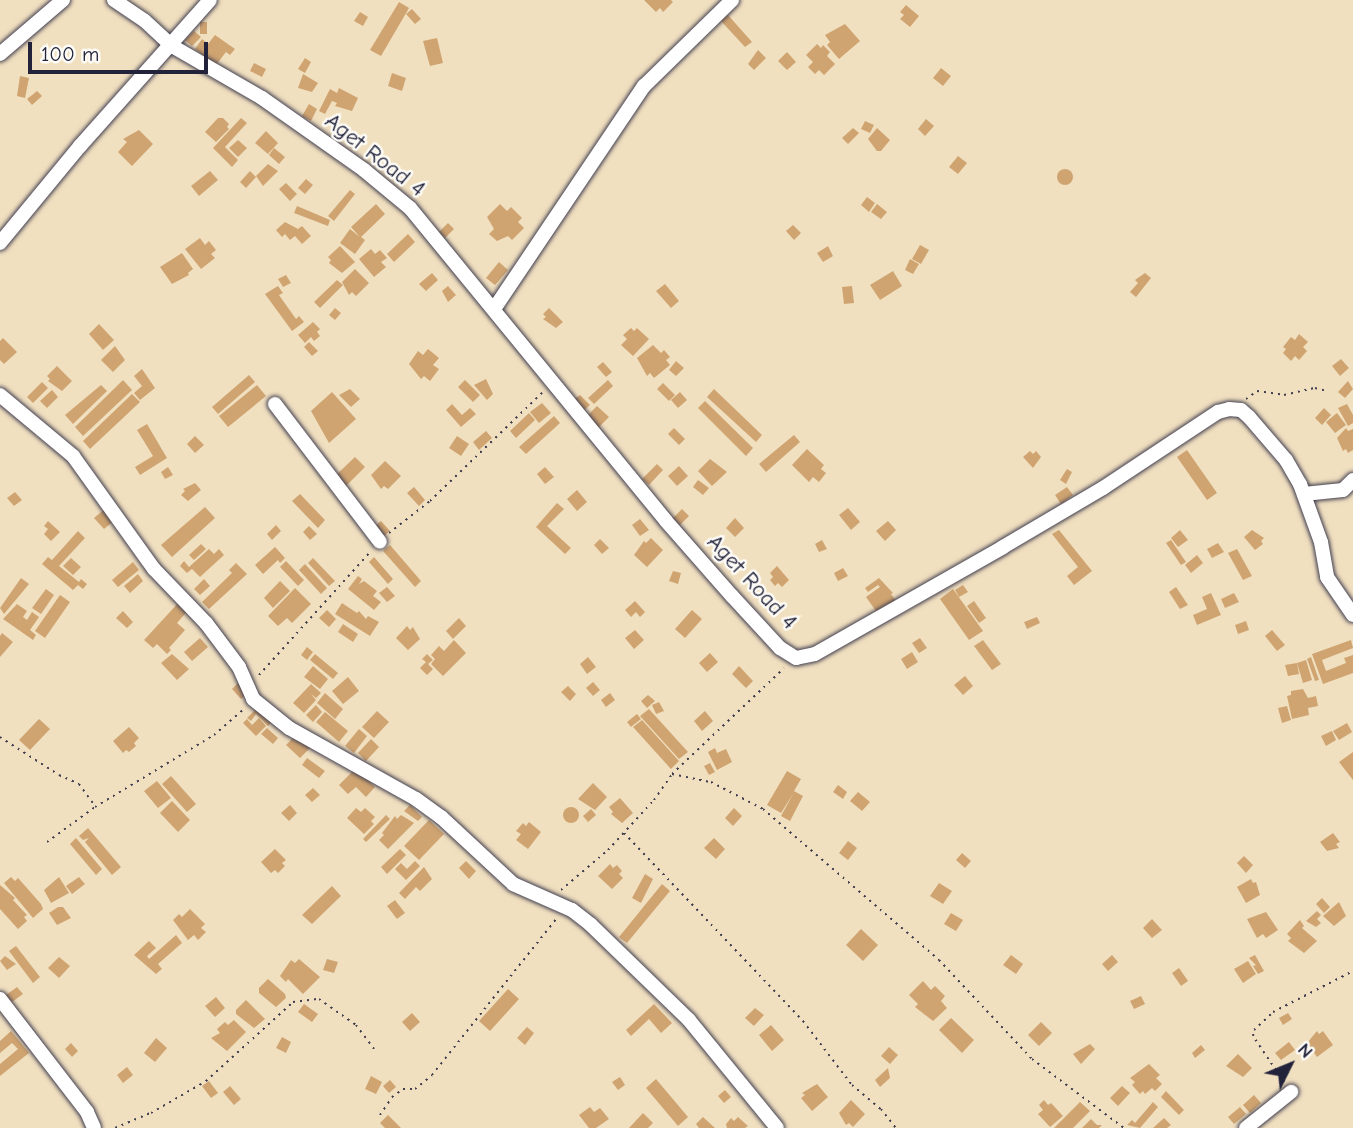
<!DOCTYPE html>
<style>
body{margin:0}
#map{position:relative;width:1353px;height:1128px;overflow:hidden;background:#f1e0c0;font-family:"Comic Neue",sans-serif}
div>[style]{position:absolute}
.building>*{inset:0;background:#cfa471}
.round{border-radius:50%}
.path>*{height:2px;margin-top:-1px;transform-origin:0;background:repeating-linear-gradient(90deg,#413e4f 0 2px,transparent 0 7px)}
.roads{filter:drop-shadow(0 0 2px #413e4f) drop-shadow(0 0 2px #413e4f)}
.minor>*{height:14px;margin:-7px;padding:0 7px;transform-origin:7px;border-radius:7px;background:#fff}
span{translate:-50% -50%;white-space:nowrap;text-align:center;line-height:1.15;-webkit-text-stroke:5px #fdfcf7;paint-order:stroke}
.street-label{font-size:23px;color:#22223b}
.north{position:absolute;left:1255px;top:1030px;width:70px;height:70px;-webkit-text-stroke:5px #fdfcf7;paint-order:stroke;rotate:47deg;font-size:19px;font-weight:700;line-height:28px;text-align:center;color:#22223b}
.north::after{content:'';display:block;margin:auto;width:24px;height:32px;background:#22223b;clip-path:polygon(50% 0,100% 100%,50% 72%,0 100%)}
.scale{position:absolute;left:28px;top:42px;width:180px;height:32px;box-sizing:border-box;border:4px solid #22223b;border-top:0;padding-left:9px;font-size:21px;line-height:24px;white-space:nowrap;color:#22223b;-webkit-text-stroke:5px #fdfcf7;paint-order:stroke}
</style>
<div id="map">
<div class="building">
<i style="clip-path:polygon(644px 0,671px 0,673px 2px,663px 12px,660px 8px,656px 12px)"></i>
<i style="clip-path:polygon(399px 2px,409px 8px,381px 56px,370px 50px)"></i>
<i style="clip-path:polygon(906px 5px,919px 16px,910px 27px,900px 19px,904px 15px,900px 12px)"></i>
<i style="clip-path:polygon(412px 9px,421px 19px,415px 24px,406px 14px)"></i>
<i style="clip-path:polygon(360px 12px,368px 17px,363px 26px,354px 21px)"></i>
<i style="clip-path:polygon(728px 15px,752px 42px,745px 47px,721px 21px)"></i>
<i style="clip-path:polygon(200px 22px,207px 22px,207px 34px,200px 34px)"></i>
<i style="clip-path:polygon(845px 24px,860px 41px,839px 59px,827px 45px,830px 42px,825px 35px)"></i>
<i style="clip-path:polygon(194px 31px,201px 37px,192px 46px,185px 40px)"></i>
<i style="clip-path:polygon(215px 35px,235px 49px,230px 55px,226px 52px,216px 65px,195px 49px,202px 39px,208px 44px)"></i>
<i style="clip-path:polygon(437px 38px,443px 63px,430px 66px,423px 41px)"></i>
<i style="clip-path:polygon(817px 44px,821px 48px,823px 45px,830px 52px,827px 56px,835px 64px,824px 75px,819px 70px,815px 74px,808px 67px,813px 62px,806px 55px)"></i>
<i style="clip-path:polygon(758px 50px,766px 58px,754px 70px,748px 64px)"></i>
<i style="clip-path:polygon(787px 52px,796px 62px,787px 70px,778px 61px)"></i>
<i style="clip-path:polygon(305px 58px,311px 62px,305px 73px,298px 69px)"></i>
<i style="clip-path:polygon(254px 63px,266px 69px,262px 77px,250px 71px)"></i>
<i style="clip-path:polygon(941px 68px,951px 76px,943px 86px,933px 78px)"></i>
<i style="clip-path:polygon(392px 73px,406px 78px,402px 91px,388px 86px)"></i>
<i style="clip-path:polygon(303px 74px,318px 83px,312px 92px,298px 88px)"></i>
<i style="clip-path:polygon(20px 76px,29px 78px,25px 98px,17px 96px)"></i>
<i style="clip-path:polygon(339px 88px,358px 98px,352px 111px,335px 106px,337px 103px,332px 101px,325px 114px,319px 111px,330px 89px,337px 93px)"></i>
<i style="clip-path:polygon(37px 91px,42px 96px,32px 105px,27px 99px)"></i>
<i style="clip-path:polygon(309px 104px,317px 109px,311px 121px,302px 116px)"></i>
<i style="clip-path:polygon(218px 118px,223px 118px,229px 124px,227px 127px,229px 129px,216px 142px,205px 132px)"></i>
<i style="clip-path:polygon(241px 118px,247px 123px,225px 147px,238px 160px,232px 167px,213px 148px)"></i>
<i style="clip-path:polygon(926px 119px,934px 126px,925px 136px,918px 129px)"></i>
<i style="clip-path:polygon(865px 121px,874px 125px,870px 133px,861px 129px)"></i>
<i style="clip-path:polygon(853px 128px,859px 133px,848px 144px,842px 138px)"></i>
<i style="clip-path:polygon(877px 128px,890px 140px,881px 151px,877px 151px,868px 139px)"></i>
<i style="clip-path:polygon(139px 130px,153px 144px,132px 166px,118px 152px,127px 142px,123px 139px)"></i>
<i style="clip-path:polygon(266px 131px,278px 143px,268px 154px,255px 143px)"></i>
<i style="clip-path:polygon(238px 140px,247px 148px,238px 157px,229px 148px)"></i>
<i style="clip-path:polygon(274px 148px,285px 157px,279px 164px,269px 155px)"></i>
<i style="clip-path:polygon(958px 156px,967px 163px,958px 174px,949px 167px)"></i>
<i style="clip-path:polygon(268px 164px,278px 171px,263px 186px,256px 176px)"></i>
<i class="round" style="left:1057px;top:169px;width:16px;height:16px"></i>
<i style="clip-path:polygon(210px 171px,218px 180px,199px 196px,191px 186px)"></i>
<i style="clip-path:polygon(250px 171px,256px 177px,246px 188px,240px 182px)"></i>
<i style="clip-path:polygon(306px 179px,313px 185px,305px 194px,298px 188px)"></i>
<i style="clip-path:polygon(286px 183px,297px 194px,290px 201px,279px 189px)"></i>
<i style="clip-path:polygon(350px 190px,355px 194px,334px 221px,328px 216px)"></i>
<i style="clip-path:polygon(867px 197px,875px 203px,869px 212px,861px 205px)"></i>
<i style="clip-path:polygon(376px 204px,385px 214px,361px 237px,365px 240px,355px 254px,340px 243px,350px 229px,360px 237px,351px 227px)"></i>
<i style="clip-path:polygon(500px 204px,507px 211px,511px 207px,522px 218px,518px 222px,524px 228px,512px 240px,508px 236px,497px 241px,489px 234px,494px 229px,487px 217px)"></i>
<i style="clip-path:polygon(877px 204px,887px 212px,881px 219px,871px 212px)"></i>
<i style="clip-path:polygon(297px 206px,330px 220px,328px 226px,294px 213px)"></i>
<i style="clip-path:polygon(285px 222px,298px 229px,302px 226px,311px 236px,302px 244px,295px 236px,290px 240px,285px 234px,282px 237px,276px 230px)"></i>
<i style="clip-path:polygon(448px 223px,454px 229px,445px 238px,439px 232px)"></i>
<i style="clip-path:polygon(793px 225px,801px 233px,794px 240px,786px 231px)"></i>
<i style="clip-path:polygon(408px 234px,415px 242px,394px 262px,387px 254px)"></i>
<i style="clip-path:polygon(200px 238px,205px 245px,209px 241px,216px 250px,211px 254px,215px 258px,201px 269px,185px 249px)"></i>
<i style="clip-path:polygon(920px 245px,929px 250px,921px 264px,912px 259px)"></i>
<i style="clip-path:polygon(340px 246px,355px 262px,342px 273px,329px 263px,331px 260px,328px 257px)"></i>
<i style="clip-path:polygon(828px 246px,833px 256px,823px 262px,817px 253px)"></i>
<i style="clip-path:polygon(371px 249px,375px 254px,380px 250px,387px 258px,381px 262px,386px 267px,374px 277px,359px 259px)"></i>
<i style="clip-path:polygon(182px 253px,193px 269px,188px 273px,189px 275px,172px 284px,160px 267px)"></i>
<i style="clip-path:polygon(910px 259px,919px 264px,913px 274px,905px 270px)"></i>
<i style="clip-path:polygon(499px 262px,508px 270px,495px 285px,486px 278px)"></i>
<i style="clip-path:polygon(355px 269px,369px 283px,356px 296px,352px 292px,349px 295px,342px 282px)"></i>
<i style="clip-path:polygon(893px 271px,902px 286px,880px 300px,870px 285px)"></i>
<i style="clip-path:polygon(432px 273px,438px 280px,426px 291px,419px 284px)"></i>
<i style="clip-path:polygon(1145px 273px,1151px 278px,1136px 297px,1130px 292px,1138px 283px,1135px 280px)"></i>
<i style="clip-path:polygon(286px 275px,291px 283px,283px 287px,278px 279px)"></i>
<i style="clip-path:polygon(337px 280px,343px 285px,320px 308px,314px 302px)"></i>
<i style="clip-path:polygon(665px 284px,679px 301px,671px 308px,656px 291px)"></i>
<i style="clip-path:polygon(278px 286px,283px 293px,279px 295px,296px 319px,299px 316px,304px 322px,292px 331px,265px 294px)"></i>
<i style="clip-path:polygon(448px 286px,456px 295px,448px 302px,442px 291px)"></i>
<i style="clip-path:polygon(852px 286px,854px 303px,844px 304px,842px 287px)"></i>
<i style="clip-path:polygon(335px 308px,341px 313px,335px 320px,329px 315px)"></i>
<i style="clip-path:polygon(549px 308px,563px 322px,556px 328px,543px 319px,546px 317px,543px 314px)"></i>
<i style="clip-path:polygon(313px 322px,320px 329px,317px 332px,320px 336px,314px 341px,311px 337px,305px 343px,298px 335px)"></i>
<i style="clip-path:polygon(99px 324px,114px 340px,103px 350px,89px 334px)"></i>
<i style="clip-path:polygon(631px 328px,634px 331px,637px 328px,649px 339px,633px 356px,621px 345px,627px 339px,623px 335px)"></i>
<i style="clip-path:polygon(1299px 334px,1308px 342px,1303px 347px,1307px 351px,1299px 360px,1295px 356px,1291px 361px,1283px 353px,1286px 349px,1283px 347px,1291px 337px,1295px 340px)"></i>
<i style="clip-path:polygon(3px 338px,17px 352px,4px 364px,0 360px,0 341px)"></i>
<i style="clip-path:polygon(309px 342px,318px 351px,312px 356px,304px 347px)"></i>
<i style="clip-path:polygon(653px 345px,661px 353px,664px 350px,670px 357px,666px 360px,670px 365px,654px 378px,650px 373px,647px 376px,637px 358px)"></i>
<i style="clip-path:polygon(115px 346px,125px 360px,113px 372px,101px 360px)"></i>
<i style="clip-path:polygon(428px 349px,439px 358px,433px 365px,439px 369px,430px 381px,424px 376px,421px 379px,409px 364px,418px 351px,423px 355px)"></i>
<i style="clip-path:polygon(1341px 359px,1349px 368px,1340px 376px,1332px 366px)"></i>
<i style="clip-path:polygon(676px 361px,684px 368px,676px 376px,669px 370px)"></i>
<i style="clip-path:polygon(603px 362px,612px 372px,606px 377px,597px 367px)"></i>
<i style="clip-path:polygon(57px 366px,72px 381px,62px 391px,48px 381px,50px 379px,47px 376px)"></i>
<i style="clip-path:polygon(142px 369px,155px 388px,140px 400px,134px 393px,142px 386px,134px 376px)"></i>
<i style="clip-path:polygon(249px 375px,255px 382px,218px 414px,212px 407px)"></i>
<i style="clip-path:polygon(486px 379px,493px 394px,487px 400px,474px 385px)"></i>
<i style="clip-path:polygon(123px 380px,132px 390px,83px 436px,75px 427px)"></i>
<i style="clip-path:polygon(465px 380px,480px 395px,473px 402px,458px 387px)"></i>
<i style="clip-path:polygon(608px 380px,613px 386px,594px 404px,588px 398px)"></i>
<i style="clip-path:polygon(1348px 381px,1353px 389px,1345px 398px,1338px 392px)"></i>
<i style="clip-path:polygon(42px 382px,48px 388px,33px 403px,27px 397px)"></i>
<i style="clip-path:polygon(663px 383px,675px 395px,669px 401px,657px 389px)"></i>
<i style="clip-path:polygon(101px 385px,107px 391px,73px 424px,65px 415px)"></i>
<i style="clip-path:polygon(257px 385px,266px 396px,228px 427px,219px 416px)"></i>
<i style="clip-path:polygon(350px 389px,360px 399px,351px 407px,339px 395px)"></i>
<i style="clip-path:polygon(714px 389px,762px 435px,756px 442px,707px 397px)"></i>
<i style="clip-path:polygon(52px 390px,58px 397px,47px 408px,40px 401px)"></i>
<i style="clip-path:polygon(332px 392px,356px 419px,329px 443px,311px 411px)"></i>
<i style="clip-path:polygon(680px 392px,687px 400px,678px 408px,671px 400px)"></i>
<i style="clip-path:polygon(132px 394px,140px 402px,90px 449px,83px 441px)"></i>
<i style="clip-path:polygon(580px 395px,590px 405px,582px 412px,572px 401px)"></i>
<i style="clip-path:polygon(705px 401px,753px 448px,746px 456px,698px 408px)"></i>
<i style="clip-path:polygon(542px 403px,551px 413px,539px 423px,530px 412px)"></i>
<i style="clip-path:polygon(452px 404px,462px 415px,470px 408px,476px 414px,461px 427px,446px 410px)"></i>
<i style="clip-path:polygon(1347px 404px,1353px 415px,1353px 423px,1348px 426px,1338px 408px)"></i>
<i style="clip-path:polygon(597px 406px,609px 417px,598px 428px,586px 417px)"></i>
<i style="clip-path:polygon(1324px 408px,1331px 415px,1322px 425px,1315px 418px)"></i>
<i style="clip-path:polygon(529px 413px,535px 420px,516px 438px,510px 431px)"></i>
<i style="clip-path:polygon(1337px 413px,1346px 425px,1335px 433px,1326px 422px)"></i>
<i style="clip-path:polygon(554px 416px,560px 423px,526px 454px,519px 447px)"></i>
<i style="clip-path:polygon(147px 424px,167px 458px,140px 475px,135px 467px,153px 456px,137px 430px)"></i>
<i style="clip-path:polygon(674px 428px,685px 439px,679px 445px,668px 434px)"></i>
<i style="clip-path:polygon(1346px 428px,1348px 431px,1353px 429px,1353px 450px,1348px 453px,1346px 449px,1343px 451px,1337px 438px)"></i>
<i style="clip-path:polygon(486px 431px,492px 438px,479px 450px,473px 442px)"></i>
<i style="clip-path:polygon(794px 435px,800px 442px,766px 472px,759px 464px)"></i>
<i style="clip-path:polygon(195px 436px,204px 445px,195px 453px,187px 444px)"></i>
<i style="clip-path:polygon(457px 436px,469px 444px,461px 456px,449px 448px)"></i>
<i style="clip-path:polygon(807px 449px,824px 465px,821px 469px,826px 473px,819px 482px,813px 477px,809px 482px,792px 465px)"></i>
<i style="clip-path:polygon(1187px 450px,1217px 493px,1207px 500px,1177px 457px)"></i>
<i style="clip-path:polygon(1030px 451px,1033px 454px,1036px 451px,1041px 457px,1033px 468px,1023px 457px)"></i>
<i style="clip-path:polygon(355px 457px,365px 467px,344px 488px,334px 477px)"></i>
<i style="clip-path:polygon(710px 459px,727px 472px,712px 486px,698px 471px)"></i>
<i style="clip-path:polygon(385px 461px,401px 476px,388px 489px,384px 486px,381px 489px,371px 475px)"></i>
<i style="clip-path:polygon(657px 464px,663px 470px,649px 485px,642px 479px)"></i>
<i style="clip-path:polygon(679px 466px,688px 476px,677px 486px,668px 476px)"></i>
<i style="clip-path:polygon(168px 467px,173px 475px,165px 479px,161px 472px)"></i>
<i style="clip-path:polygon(545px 467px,554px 477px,545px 484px,537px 474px)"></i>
<i style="clip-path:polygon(1067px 469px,1072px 472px,1066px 484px,1060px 480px)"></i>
<i style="clip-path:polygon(698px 480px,709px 488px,703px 495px,693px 487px)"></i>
<i style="clip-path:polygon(195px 483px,201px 490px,188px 501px,181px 495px,185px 491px,183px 489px)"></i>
<i style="clip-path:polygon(414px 487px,425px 500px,419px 506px,407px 493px)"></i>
<i style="clip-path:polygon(1067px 487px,1073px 495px,1061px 504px,1055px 495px)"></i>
<i style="clip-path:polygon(577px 490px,587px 502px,577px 511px,567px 499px)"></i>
<i style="clip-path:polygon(15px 492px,22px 500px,14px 506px,7px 498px)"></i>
<i style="clip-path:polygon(300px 494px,325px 520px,318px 528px,292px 501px)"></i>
<i style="clip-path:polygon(557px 503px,564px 509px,547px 526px,571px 548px,565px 554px,536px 527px)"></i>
<i style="clip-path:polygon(205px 507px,215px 518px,172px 557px,161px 545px)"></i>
<i style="clip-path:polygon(106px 508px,116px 519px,104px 529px,94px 518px)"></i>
<i style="clip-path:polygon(848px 508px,860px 522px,851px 530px,839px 515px)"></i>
<i style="clip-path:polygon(682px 509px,689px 516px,680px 525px,673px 518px)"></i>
<i style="clip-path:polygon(735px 518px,744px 528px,735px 537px,726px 528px)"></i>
<i style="clip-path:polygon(640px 519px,649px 530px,640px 536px,632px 525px)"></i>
<i style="clip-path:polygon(48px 521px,60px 532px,51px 541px,44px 534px,48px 529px,44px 526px)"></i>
<i style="clip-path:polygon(381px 521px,390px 531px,384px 536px,375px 526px)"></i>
<i style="clip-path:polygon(888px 521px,896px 530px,885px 541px,876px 531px)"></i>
<i style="clip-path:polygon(276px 525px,281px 531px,272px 540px,267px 534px)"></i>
<i style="clip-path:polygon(309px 526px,317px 534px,310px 540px,303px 532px)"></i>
<i style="clip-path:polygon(1059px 530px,1092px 571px,1074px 585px,1067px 576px,1078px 567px,1052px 534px)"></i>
<i style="clip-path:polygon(1180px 530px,1188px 540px,1178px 547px,1171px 538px)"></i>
<i style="clip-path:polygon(1252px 530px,1264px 538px,1261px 541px,1263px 544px,1255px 550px,1244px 537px)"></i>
<i style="clip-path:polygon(78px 531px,85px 538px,59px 566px,79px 582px,81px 579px,87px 584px,83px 589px,78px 585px,73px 590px,42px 564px,48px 557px,52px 560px)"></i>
<i style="clip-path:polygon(651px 538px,663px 550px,647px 567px,634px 555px,644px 541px,646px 543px)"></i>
<i style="clip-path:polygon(600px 539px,609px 548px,602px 554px,594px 545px)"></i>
<i style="clip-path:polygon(822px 540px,827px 549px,819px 552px,815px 544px)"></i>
<i style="clip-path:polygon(1171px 540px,1186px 562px,1181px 565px,1166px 543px)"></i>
<i style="clip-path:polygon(1218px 543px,1224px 552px,1212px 558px,1207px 549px)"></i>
<i style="clip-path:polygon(201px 544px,206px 549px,194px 560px,189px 555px)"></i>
<i style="clip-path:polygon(390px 545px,421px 581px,415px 587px,383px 551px)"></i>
<i style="clip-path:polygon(275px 547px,285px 558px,280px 563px,278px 560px,263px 574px,255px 565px)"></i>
<i style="clip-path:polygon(209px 549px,214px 554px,219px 549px,224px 555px,200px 577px,192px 569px,187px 573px,180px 566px,184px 561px,189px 567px)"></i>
<i style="clip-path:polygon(1237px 549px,1252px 576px,1243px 580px,1228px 553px)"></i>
<i style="clip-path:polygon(1197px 555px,1203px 563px,1191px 573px,1185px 565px)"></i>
<i style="clip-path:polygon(374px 557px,393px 579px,388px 584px,369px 562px)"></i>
<i style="clip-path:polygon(71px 558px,81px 567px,73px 575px,63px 566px)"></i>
<i style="clip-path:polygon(313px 558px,335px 581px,329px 586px,308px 563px)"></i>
<i style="clip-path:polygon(286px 561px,304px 580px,298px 586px,280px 567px)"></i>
<i style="clip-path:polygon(133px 562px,139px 570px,118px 587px,112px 580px)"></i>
<i style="clip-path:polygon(236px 563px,247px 574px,209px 609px,202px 602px,232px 573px,229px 570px)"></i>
<i style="clip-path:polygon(305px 564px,327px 588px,321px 594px,299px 570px)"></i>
<i style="clip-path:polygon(777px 566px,789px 580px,782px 587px,778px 583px,775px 586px,770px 580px,773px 577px,770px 573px)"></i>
<i style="clip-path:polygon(843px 568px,848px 576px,838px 581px,834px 573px)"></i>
<i style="clip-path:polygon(673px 571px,681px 573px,678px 584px,669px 581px)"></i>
<i style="clip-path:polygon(138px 574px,143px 581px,130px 593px,124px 586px)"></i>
<i style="clip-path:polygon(358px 576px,362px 579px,359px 584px,364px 581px,377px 591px,373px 596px,381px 602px,374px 610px,348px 589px)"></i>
<i style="clip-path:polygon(21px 578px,29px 584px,4px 614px,0 608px)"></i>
<i style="clip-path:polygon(879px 578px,893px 593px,891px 594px,896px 601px,878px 614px,866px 597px,880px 587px,878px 585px,868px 592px,865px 588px)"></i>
<i style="clip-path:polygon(204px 579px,210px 586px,200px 595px,194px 589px)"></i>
<i style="clip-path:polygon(280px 581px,290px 591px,273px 608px,264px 598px)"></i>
<i style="clip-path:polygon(963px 585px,968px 592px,959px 597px,955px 590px)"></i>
<i style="clip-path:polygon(387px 587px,395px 596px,387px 602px,379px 593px)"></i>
<i style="clip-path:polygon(1176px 587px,1188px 605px,1180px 609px,1169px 592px)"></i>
<i style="clip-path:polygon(295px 588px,311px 604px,292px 623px,287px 618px,278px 626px,268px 616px)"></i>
<i style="clip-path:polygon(46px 589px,54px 595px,41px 614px,32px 608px)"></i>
<i style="clip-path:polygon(953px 589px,983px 631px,969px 640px,940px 599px)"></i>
<i style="clip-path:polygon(1211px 593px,1221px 615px,1197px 625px,1193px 615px,1207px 609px,1202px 597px)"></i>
<i style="clip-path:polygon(1234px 593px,1239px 602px,1225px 608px,1221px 599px)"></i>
<i style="clip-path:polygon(60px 595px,70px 602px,45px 638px,35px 631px)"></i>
<i style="clip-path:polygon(181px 600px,190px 608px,177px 623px,185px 630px,169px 648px,171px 650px,167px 654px,157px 644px,153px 648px,144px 640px)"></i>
<i style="clip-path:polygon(635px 601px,645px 612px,640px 617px,636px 612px,631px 617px,625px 610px)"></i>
<i style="clip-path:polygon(974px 601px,986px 618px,979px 623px,967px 606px)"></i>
<i style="clip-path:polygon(342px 603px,357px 613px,359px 611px,366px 619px,368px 616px,379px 622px,370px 636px,335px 614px)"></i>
<i style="clip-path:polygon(17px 604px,27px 611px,23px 617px,27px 620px,32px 612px,39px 617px,30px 630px,36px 635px,33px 640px,3px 619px)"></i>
<i style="clip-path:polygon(327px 610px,336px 619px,329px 627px,319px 618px)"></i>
<i style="clip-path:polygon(692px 610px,702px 619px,685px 638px,675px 629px)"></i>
<i style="clip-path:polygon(123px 611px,133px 622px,127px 628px,116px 618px)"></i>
<i style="clip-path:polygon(1037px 617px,1040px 623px,1027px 629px,1024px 622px)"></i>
<i style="clip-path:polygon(459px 618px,466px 626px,453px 639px,446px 631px)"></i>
<i style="clip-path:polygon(1246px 621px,1249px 630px,1238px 634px,1235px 625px)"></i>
<i style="clip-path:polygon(343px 624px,358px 634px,353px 642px,338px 632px)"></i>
<i style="clip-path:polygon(407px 626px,410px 630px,413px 627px,420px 639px,408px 650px,396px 638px)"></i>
<i style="clip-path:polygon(635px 630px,644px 640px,634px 649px,625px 638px)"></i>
<i style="clip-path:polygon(1272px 630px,1285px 645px,1277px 651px,1265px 636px)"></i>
<i style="clip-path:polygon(2px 633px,13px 642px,0 657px,0 636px)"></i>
<i style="clip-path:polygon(200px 638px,208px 647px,192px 661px,184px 652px)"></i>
<i style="clip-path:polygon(920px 638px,927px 648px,919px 653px,912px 643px)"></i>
<i style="clip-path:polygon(454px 640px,466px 653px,443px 676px,431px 664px,435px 659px,431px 655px,439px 646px,444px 651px)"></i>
<i style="clip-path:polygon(983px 640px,1001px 664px,992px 670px,974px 646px)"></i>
<i style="clip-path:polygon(1351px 640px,1353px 648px,1322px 660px,1326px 671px,1346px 663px,1344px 658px,1353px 655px,1353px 673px,1323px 684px,1312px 654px)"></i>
<i style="clip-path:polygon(307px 647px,313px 652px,307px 660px,301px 655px)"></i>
<i style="clip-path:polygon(912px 652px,918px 662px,907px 669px,901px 659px)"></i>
<i style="clip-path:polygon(710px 653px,718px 662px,707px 672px,699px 663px)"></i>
<i style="clip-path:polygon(172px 654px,189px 669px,177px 680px,161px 663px)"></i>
<i style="clip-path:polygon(315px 654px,338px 673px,333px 679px,310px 660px)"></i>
<i style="clip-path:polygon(427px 654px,433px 660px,428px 664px,433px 669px,427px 675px,420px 668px,426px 662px,422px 659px)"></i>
<i style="clip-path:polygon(588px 657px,596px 667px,587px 674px,580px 664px)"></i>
<i style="clip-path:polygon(1311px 657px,1319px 680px,1315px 681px,1307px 659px)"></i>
<i style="clip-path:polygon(1306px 660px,1312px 680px,1303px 683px,1297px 663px)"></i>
<i style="clip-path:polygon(1297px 663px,1299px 674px,1288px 676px,1285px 665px)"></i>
<i style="clip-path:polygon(313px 666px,328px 679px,320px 689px,304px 677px)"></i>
<i style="clip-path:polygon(739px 666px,753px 681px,746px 688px,732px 674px)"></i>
<i style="clip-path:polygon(965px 676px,973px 686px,963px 695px,954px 685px)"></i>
<i style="clip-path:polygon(348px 677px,359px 691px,343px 704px,332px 691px)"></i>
<i style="clip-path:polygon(593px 682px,600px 690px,593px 696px,586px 688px)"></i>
<i style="clip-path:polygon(238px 683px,248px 693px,241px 699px,232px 689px)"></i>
<i style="clip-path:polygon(311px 684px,321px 693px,316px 698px,311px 694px,316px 700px,304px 713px,293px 703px)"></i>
<i style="clip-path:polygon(568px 686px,576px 694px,570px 701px,561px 692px)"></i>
<i style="clip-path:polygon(1303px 689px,1308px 698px,1316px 696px,1318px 706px,1308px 708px,1309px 715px,1292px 719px,1287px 696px,1291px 695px,1291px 691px)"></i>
<i style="clip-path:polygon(325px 693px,343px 709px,335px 719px,317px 703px)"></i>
<i style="clip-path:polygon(610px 693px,615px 700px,606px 707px,601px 700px)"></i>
<i style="clip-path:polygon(648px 695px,655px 701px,647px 708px,641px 701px)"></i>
<i style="clip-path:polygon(659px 702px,664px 711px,656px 714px,652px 705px)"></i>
<i style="clip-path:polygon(316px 705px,322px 712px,313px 722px,306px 715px)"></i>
<i style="clip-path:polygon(259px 706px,274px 720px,268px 726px,256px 714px,251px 721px,247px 718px)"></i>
<i style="clip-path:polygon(1287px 706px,1291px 720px,1282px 723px,1278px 708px)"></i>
<i style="clip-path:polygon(649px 709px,688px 752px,679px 759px,640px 716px)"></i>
<i style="clip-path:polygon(377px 711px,389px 722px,374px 738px,362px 727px)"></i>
<i style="clip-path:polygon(705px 711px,713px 721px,702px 731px,694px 721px)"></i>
<i style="clip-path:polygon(325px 712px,348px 731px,339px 742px,316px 722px)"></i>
<i style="clip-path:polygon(637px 714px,641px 719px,631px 727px,627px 722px)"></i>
<i style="clip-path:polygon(259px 718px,266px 726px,256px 736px,243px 723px,247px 719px,252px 725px)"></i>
<i style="clip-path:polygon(39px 719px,50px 729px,30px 750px,19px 740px)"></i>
<i style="clip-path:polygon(642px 720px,679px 761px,671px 769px,633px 727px)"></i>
<i style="clip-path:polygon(1347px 723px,1352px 732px,1339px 740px,1333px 731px)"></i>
<i style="clip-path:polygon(129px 727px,139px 738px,134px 743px,136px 746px,129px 752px,126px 750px,123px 753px,113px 741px)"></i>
<i style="clip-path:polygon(267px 728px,278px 738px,273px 744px,261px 734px)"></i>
<i style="clip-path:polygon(359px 729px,367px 736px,354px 753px,345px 746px)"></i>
<i style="clip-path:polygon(1332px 731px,1336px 740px,1326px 746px,1321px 736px)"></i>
<i style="clip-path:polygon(300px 736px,311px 747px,300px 758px,286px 745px,293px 738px,296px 741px)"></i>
<i style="clip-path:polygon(371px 739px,379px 747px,366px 761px,358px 753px)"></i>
<i style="clip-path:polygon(715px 748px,717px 753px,726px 749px,732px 762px,717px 770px,708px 752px)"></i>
<i style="clip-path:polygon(1353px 752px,1353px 780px,1339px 762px)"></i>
<i style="clip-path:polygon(307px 758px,325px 771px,319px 778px,302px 765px)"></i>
<i style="clip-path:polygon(710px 763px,715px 772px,709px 775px,704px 766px)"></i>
<i style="clip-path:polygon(356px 768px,375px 787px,366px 797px,356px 787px,348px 794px,339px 785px)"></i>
<i style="clip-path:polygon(787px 771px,801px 779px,794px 791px,803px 796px,790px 821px,781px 816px,793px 794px,781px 813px,767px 805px)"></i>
<i style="clip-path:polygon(171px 776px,196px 804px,187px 812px,162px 784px)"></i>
<i style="clip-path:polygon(157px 781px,171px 798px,158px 808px,144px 791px)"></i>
<i style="clip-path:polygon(593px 783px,607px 797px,595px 810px,578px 799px)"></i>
<i style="clip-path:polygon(838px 785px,847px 792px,843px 799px,833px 792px)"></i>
<i style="clip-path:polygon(313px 788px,320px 795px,312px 802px,305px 795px)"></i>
<i style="clip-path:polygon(858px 792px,870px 802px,862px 811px,850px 801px)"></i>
<i style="clip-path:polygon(620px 798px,633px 813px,622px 823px,611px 814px,613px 812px,609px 807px)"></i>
<i style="clip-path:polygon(172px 801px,190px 820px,178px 832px,160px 813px)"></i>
<i style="clip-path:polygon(290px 805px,297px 813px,289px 821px,281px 813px)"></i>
<i style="clip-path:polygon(410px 805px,422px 817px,418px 821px,404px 811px)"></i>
<i class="round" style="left:563px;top:807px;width:16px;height:16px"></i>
<i style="clip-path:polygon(356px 808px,361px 812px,365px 808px,375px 817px,371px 821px,374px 824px,364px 834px,347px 818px)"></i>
<i style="clip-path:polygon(734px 808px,742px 816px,733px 826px,725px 818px)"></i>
<i style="clip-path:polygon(591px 809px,596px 815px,588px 822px,583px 816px)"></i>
<i style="clip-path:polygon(386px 815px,390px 819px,366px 842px,363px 839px)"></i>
<i style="clip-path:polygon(401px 815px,414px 823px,388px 849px,379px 840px,384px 835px,382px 833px,395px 816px,397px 819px)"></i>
<i style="clip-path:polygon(429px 820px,444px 834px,419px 860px,404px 846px)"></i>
<i style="clip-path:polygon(529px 822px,541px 832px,528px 849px,516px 840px,521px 834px,516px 831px,523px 823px,526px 826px)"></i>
<i style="clip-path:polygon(88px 828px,121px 867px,112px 875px,85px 842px,89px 838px,83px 840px,79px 836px)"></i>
<i style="clip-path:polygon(1333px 833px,1340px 842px,1336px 844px,1339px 848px,1327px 851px,1320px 842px)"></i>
<i style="clip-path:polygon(76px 838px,102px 869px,96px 875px,70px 844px)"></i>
<i style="clip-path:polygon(714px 838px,725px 849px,716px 859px,704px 848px)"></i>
<i style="clip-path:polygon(848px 841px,857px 848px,848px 860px,839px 853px)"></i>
<i style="clip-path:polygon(275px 849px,286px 860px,282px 863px,285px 866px,278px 873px,275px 870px,271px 873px,261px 862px)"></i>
<i style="clip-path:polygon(400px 849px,406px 855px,387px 874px,381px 867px)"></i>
<i style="clip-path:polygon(962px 853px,971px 861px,965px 868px,956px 860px)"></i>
<i style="clip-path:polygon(1244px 856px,1253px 865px,1246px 873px,1237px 863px)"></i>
<i style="clip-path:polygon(415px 861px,420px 866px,406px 880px,395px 869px,401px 863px,407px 869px)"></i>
<i style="clip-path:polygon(466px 861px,476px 871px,469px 879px,459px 868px)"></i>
<i style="clip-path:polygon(610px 864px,613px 868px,617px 865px,622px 871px,619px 874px,623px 878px,612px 889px,598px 876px)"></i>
<i style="clip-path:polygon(424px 867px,432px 879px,420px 891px,416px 887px,405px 899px,399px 893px)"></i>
<i style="clip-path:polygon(645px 874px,653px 879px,641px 903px,632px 898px)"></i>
<i style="clip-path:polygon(11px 877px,15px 881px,18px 878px,41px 904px,43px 909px,33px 918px,4px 883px)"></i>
<i style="clip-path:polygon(59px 877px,69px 893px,51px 903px,44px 890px)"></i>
<i style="clip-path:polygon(79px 877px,85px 884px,72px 894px,66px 886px)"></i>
<i style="clip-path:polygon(1251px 879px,1253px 883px,1256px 882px,1260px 895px,1246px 903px,1237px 887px)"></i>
<i style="clip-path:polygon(939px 883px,952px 891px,943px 904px,930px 896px)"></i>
<i style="clip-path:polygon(662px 884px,670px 891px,627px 943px,619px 937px)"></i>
<i style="clip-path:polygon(0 885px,15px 898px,13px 900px,27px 915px,24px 917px,27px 921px,18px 929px,0 909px)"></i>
<i style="clip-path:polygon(332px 886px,341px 896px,312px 924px,302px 915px)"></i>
<i style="clip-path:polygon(1322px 898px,1330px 907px,1324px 913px,1316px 904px)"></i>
<i style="clip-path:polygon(395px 900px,405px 913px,397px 919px,387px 906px)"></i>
<i style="clip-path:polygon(1339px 902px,1346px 916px,1334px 926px,1323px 916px)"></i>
<i style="clip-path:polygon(58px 907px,63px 907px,71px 918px,57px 925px,49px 913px)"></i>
<i style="clip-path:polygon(190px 909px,205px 924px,201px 928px,206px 932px,198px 940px,194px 935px,188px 940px,173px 920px,179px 914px,182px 917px)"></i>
<i style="clip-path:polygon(1317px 911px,1321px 915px,1317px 919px,1321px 923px,1316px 927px,1306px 921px)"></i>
<i style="clip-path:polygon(1266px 912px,1278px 930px,1266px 938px,1263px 934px,1257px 938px,1247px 919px)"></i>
<i style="clip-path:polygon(951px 913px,963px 920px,956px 931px,944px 924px)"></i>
<i style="clip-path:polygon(1152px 919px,1162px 930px,1152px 938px,1143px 928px)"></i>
<i style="clip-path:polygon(1300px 920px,1304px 926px,1302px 928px,1317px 941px,1304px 953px,1288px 941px,1291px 938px,1287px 934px)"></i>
<i style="clip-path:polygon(861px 929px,878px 945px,863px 961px,846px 945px)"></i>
<i style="clip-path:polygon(176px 935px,182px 943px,158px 964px,162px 969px,156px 974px,134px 955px,149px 941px,156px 948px,147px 956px,149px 959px)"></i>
<i style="clip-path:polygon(16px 946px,40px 977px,33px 983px,9px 951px)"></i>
<i style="clip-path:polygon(1011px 955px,1023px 964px,1016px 974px,1003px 965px)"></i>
<i style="clip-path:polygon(1112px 955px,1118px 962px,1108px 971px,1102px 964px)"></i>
<i style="clip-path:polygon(1255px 955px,1264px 971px,1258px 974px,1253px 966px,1256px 965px,1249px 958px)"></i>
<i style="clip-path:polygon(5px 956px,16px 964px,7px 970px,0 961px)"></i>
<i style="clip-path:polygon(59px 957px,70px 966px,59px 978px,48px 968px)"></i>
<i style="clip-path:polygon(299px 959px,320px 977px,303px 994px,288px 979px,286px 982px,280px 976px,291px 960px,295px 963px)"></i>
<i style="clip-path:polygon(327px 959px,338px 962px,334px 973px,323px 970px)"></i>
<i style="clip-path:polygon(1248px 961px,1256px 974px,1243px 983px,1234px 969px)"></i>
<i style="clip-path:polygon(1179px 968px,1188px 981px,1181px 986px,1172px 973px)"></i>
<i style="clip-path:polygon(268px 979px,285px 994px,286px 998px,276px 1007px,259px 993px,259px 988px)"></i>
<i style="clip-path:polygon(923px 981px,931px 990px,935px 986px,945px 996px,941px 1001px,947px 1008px,933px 1021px,915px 1007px,918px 1004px,909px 995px)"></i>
<i style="clip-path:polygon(17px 987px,23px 994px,12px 1002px,6px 995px)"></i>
<i style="clip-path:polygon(508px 989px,519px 999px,490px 1031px,479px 1021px)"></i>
<i style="clip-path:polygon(1141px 996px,1145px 1004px,1134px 1009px,1130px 1001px)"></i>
<i style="clip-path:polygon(216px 997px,225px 1008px,215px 1017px,205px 1006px)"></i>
<i style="clip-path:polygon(246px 1000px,265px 1019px,254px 1028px,236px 1014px,236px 1010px)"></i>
<i style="clip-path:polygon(304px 1004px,318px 1014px,312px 1022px,298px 1012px)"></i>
<i style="clip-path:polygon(654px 1004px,672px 1023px,661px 1033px,649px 1019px,631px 1036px,626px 1030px)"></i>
<i style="clip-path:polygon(755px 1008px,764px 1015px,754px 1026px,745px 1018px)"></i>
<i style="clip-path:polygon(412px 1013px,420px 1022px,410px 1031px,402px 1022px)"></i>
<i style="clip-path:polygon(1288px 1013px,1292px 1019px,1283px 1025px,1279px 1018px)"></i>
<i style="clip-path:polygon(951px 1018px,974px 1040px,962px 1053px,939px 1030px)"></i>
<i style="clip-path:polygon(234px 1020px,246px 1032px,227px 1051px,211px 1038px,220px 1033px,217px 1029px,225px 1022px,228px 1025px)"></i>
<i style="clip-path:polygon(1041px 1022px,1052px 1033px,1039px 1046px,1028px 1035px)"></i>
<i style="clip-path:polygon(771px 1025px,784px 1040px,772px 1051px,759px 1035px)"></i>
<i style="clip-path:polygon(527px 1027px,534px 1033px,525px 1045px,517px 1038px)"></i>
<i style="clip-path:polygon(11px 1031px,29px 1053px,0 1076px,0 1064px,18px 1049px,12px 1043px,0 1053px,0 1041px)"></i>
<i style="clip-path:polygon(1317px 1031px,1319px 1034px,1323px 1031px,1333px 1045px,1317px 1057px,1307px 1043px)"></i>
<i style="clip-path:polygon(282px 1037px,291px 1042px,286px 1053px,276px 1048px)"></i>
<i style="clip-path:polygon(156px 1038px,167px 1048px,155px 1062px,144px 1053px)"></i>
<i style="clip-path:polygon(1289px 1042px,1295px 1050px,1281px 1060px,1275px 1053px)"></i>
<i style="clip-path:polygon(71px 1043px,78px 1051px,72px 1057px,65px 1049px)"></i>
<i style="clip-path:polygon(1090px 1044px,1095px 1049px,1081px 1064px,1073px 1054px)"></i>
<i style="clip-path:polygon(1201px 1045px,1205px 1050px,1195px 1058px,1192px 1053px)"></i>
<i style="clip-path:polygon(889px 1047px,898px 1055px,890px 1064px,881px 1056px)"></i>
<i style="clip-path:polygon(1238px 1054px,1252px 1068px,1243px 1077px,1226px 1066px)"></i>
<i style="clip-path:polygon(1149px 1064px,1160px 1075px,1156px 1078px,1162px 1084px,1155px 1091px,1152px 1088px,1145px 1094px,1143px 1091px,1140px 1094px,1132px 1085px,1135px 1082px,1130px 1078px)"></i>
<i style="clip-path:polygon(127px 1067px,133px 1075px,123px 1083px,117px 1075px)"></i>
<i style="clip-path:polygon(888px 1068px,890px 1078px,880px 1087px,875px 1080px)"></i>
<i style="clip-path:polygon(371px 1076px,382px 1082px,376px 1094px,365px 1089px)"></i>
<i style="clip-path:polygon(620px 1077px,625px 1085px,618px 1090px,612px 1082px)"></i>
<i style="clip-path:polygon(656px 1079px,688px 1117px,678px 1126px,646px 1088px)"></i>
<i style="clip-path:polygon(390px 1080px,396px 1087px,389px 1093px,383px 1086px)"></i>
<i style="clip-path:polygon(209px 1081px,218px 1093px,211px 1098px,202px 1086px)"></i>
<i style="clip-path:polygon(817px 1084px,828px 1097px,812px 1111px,801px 1098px,805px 1095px,802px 1093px)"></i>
<i style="clip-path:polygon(230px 1086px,241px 1099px,234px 1105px,223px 1092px)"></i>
<i style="clip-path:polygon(1122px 1086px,1130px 1093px,1118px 1106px,1110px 1098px)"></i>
<i style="clip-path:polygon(725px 1090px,731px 1097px,724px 1103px,718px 1096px)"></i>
<i style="clip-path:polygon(1166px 1091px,1184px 1110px,1179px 1115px,1161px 1097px)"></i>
<i style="clip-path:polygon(1254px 1095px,1261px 1103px,1250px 1113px,1243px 1105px)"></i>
<i style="clip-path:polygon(851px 1100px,865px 1114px,853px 1127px,849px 1123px,846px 1125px,839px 1113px)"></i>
<i style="clip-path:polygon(1044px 1100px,1048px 1105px,1051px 1103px,1063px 1116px,1050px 1127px,1038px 1114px,1043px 1110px,1039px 1105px)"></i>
<i style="clip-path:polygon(1080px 1102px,1090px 1111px,1073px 1128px,1054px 1128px)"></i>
<i style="clip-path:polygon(1153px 1102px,1158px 1107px,1140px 1128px,1127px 1125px,1132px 1120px,1135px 1123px)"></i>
<i style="clip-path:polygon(590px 1107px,594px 1112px,600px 1108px,609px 1119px,596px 1128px,589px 1128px,579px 1115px)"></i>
<i style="clip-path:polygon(1240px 1107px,1246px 1114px,1234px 1124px,1228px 1117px)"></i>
<i style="clip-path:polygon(643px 1113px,653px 1123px,648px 1128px,629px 1128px)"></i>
<i style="clip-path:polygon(388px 1115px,401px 1128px,385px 1128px,380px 1123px)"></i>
<i style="clip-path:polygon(703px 1117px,715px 1128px,699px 1128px,696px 1124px)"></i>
<i style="clip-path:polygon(738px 1117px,748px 1126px,745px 1128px,727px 1128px,726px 1124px,731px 1118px,734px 1121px)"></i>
<i style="clip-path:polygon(1164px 1118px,1171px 1125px,1167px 1128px,1153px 1128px)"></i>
<i style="clip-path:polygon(1091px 1119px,1097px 1125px,1102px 1125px,1099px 1128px,1082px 1128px)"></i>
</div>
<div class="path">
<i style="left:1246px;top:399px;width:14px;rotate:-36deg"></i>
<i style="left:1257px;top:391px;width:27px;rotate:8deg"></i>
<i style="left:1284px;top:395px;width:32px;rotate:-13deg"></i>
<i style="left:1315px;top:388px;width:12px;rotate:14deg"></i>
<i style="left:389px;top:533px;width:52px;rotate:-38deg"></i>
<i style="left:430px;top:501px;width:156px;rotate:-44deg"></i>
<i style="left:259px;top:675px;width:166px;rotate:-47.9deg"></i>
<i style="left:0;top:737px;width:70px;rotate:32.8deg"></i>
<i style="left:59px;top:775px;width:22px;rotate:24deg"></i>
<i style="left:79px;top:784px;width:26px;rotate:54deg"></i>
<i style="left:672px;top:774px;width:40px;rotate:12deg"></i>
<i style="left:711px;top:782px;width:59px;rotate:27.4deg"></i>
<i style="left:763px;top:809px;width:232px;rotate:40.6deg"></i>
<i style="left:939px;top:960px;width:136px;rotate:46.8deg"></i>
<i style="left:1032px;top:1059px;width:115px;rotate:36.9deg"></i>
<i style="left:624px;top:833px;width:260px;rotate:46.4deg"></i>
<i style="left:803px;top:1021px;width:81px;rotate:52.6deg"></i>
<i style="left:852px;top:1085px;width:38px;rotate:40deg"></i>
<i style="left:881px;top:1109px;width:24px;rotate:52deg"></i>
<i style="left:47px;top:842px;width:59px;rotate:-36.1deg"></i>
<i style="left:95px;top:807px;width:139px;rotate:-31.2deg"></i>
<i style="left:214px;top:735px;width:38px;rotate:-41deg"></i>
<i style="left:561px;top:890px;width:62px;rotate:-40.4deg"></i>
<i style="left:608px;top:850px;width:68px;rotate:-47.4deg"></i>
<i style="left:654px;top:800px;width:32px;rotate:-55deg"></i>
<i style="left:672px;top:774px;width:154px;rotate:-43.4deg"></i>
<i style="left:1284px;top:1082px;width:55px;rotate:-124deg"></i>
<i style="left:1253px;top:1036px;width:6px;rotate:-81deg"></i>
<i style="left:1254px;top:1030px;width:26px;rotate:-43deg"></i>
<i style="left:1273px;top:1012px;width:90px;rotate:-27.1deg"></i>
<i style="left:380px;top:1115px;width:22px;rotate:-56deg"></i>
<i style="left:392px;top:1097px;width:14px;rotate:-36deg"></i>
<i style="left:403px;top:1089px;width:12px"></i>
<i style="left:415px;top:1089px;width:22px;rotate:-39deg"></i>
<i style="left:432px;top:1075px;width:199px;rotate:-51.5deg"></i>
<i style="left:115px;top:1128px;width:39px;rotate:-23deg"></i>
<i style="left:151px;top:1113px;width:64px;rotate:-30.2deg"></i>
<i style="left:206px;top:1081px;width:118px;rotate:-42.2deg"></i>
<i style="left:293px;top:1002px;width:26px;rotate:-7deg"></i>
<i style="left:319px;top:999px;width:45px;rotate:35.1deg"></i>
<i style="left:356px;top:1025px;width:30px;rotate:53deg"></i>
</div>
<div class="roads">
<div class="minor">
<i style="left:114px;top:0;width:37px;rotate:34deg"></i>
<i style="left:145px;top:21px;width:37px;rotate:43deg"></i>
<i style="left:172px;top:46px;width:104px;rotate:30deg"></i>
<i style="left:262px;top:98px;width:125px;rotate:35.2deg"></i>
<i style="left:364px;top:170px;width:60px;rotate:39.6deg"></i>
<i style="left:410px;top:208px;width:404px;rotate:50.7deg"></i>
<i style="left:666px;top:521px;width:100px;rotate:48.7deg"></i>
<i style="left:732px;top:596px;width:71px;rotate:47.3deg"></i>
<i style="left:780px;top:648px;width:19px;rotate:32deg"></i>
<i style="left:796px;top:658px;width:19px;rotate:-12deg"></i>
<i style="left:815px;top:654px;width:216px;rotate:-29.6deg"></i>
<i style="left:1003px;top:547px;width:116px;rotate:-30.5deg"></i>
<i style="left:1103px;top:488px;width:138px;rotate:-33.5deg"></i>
<i style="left:1218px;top:412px;width:11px;rotate:-15deg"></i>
<i style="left:1229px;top:409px;width:12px;rotate:5deg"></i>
<i style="left:1241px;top:410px;width:11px;rotate:41deg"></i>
<i style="left:1249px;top:417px;width:57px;rotate:49.3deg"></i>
<i style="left:1286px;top:460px;width:28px;rotate:60deg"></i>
<i style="left:1300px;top:484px;width:62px;rotate:70.1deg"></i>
<i style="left:1321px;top:542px;width:36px;rotate:80deg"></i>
<i style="left:1327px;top:577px;width:46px;rotate:55.6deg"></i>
<i style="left:0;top:54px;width:83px;rotate:-40.6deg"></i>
<i style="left:0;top:243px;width:126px;rotate:-50.5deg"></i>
<i style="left:80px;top:146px;width:195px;rotate:-48.3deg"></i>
<i style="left:494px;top:309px;width:269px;rotate:-56.1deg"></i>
<i style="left:644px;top:86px;width:123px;rotate:-44.3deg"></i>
<i style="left:0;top:395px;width:95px;rotate:39.9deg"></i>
<i style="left:73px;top:456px;width:139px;rotate:54.4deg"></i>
<i style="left:154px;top:569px;width:75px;rotate:46.1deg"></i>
<i style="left:206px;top:623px;width:55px;rotate:53.1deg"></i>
<i style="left:239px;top:667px;width:35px;rotate:66deg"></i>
<i style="left:253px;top:699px;width:46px;rotate:38.9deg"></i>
<i style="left:289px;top:728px;width:145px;rotate:29.2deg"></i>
<i style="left:416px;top:799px;width:31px;rotate:36deg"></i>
<i style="left:441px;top:817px;width:98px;rotate:42.9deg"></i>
<i style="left:513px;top:884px;width:64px;rotate:23.8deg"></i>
<i style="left:572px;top:910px;width:24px;rotate:38deg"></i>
<i style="left:591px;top:925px;width:136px;rotate:44.1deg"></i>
<i style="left:689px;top:1020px;width:139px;rotate:50.8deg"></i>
<i style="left:275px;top:404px;width:173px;rotate:52.7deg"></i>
<i style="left:1304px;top:494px;width:39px;rotate:-6deg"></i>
<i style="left:1343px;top:490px;width:14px;rotate:-45deg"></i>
<i style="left:0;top:999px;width:143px;rotate:52.4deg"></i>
<i style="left:87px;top:1112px;width:17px;rotate:66deg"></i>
<i style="left:1246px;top:1128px;width:58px;rotate:-38.7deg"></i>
</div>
</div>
<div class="street-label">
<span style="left:375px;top:155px;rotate:38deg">Aget Road 4</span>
<span style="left:752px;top:582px;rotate:47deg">Aget Road 4</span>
</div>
<div class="north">N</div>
<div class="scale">100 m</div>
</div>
